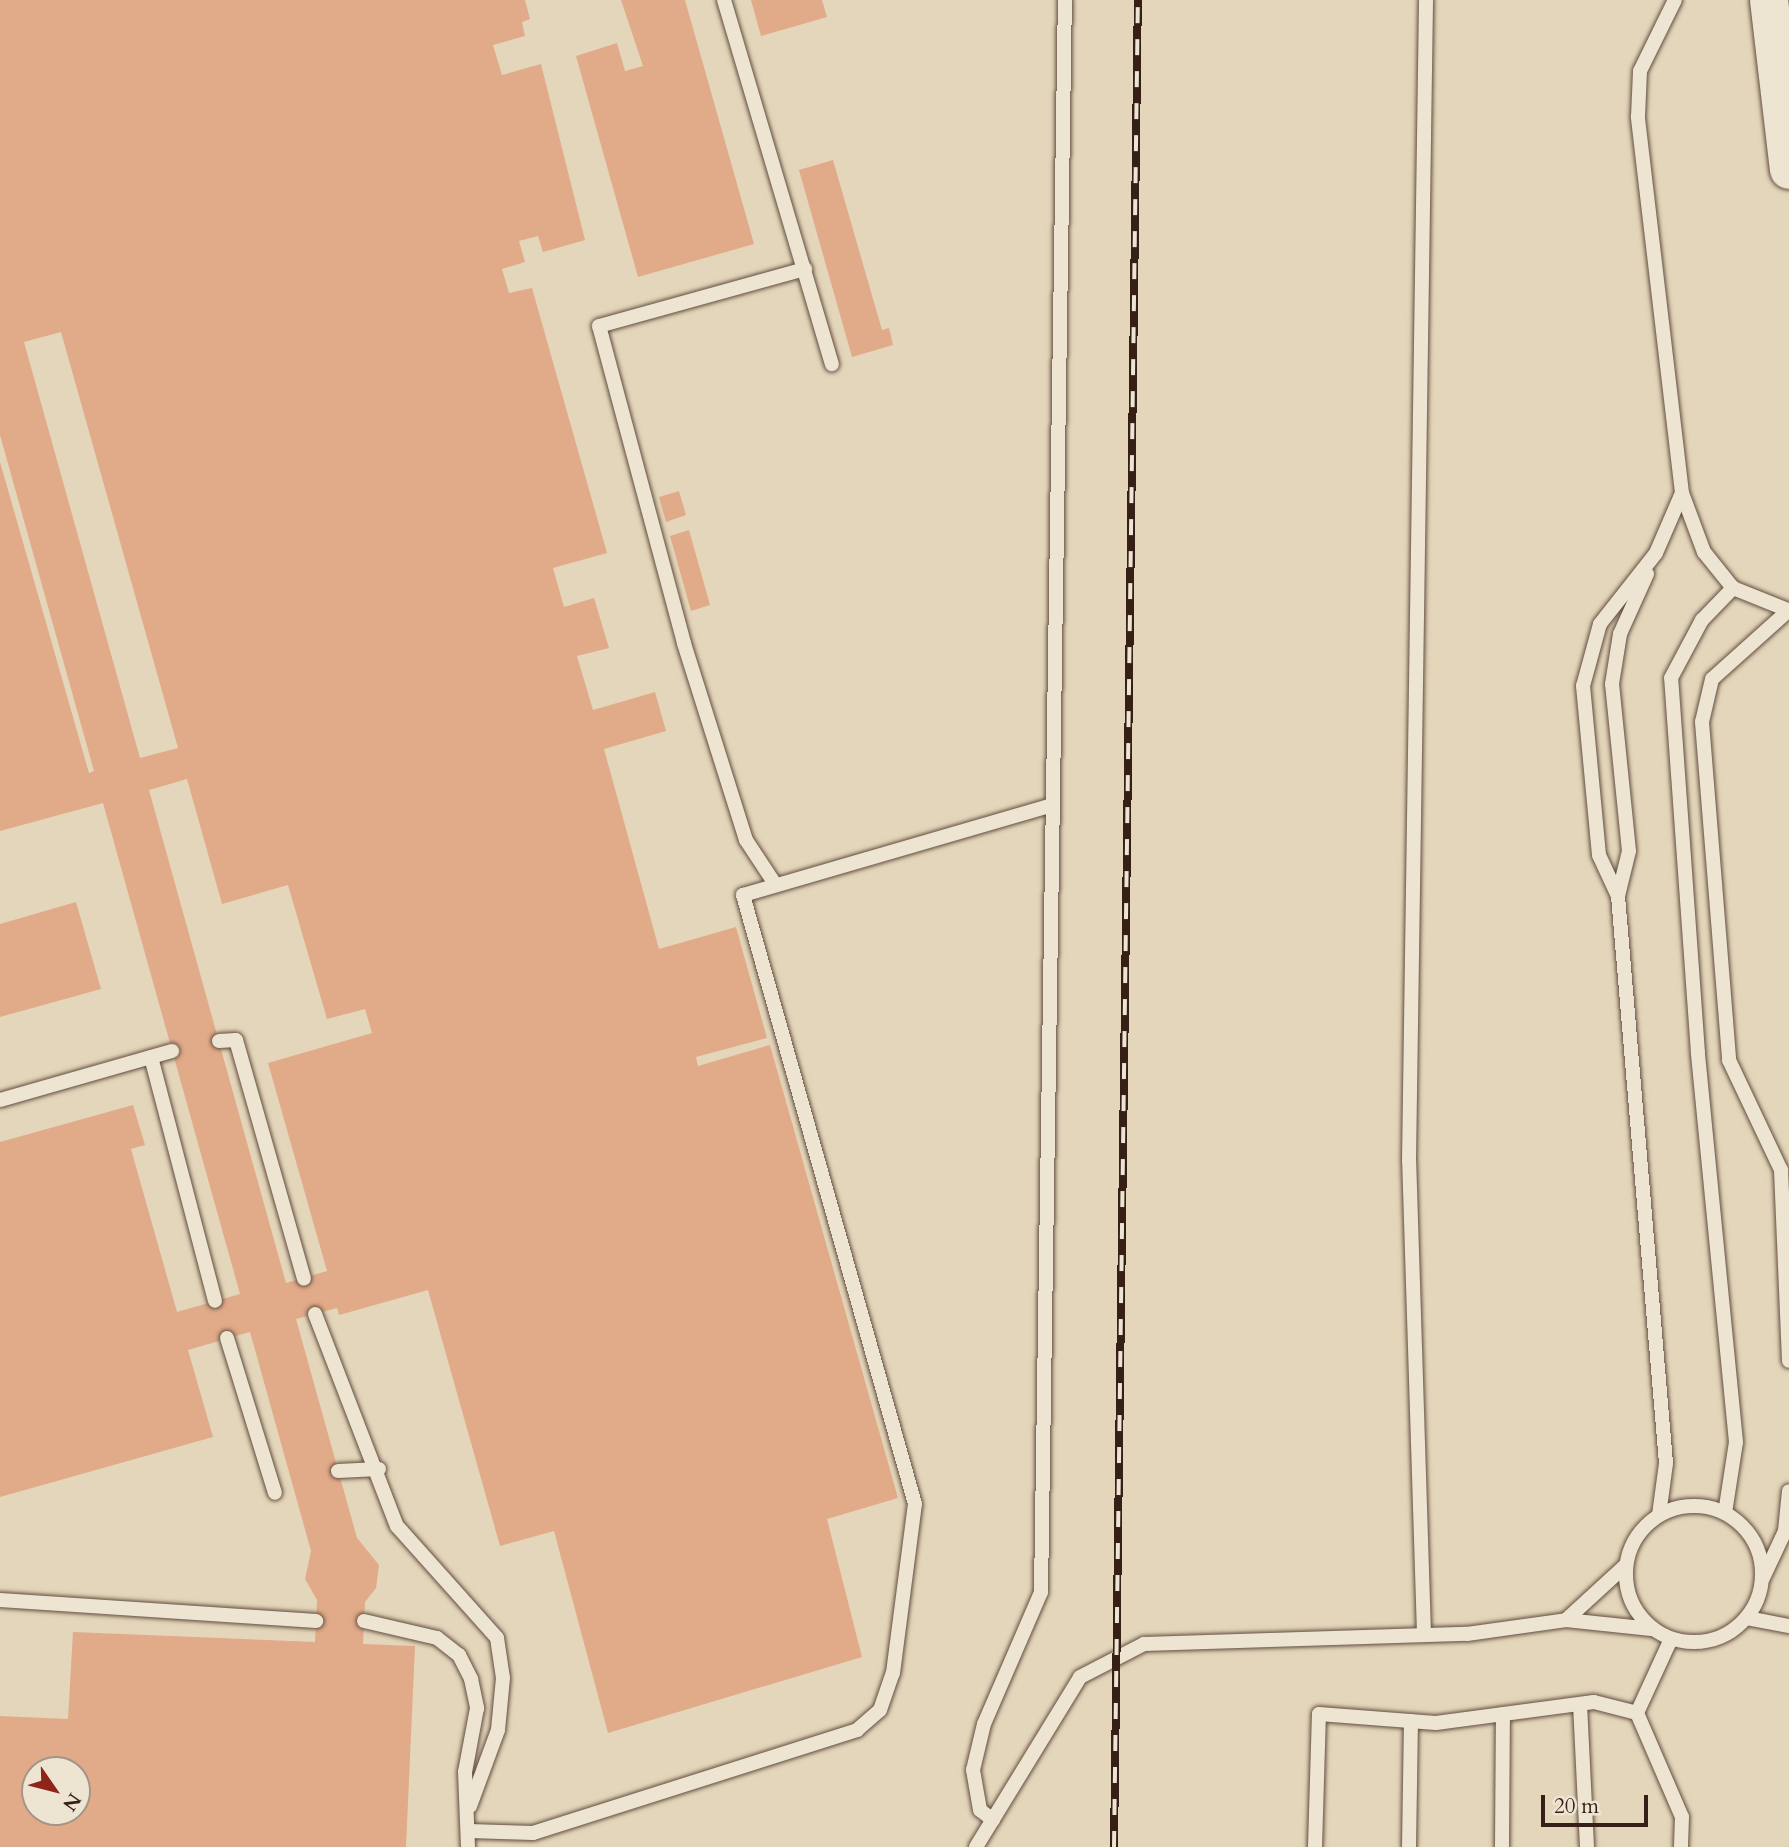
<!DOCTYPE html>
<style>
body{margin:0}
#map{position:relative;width:1789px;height:1847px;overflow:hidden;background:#e4d6ba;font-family:Cardo,serif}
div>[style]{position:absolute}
.building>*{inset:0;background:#e1ab89}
.roads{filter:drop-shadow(0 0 2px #624d3f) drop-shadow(0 0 2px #624d3f)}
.service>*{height:14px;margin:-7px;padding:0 7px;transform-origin:7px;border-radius:7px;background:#ede4d2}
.service>.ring{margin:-7px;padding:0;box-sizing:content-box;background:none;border:14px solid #ede4d2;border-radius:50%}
.secondary>*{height:38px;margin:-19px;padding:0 19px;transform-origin:19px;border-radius:19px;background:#ede4d2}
.rail>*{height:8px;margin-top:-4px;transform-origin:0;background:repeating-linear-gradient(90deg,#ede4d2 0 16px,#361f16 0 32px);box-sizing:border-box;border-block:2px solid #361f16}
span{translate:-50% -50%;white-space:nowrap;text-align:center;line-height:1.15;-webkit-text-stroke:5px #ede4d2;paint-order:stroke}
.north{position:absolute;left:21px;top:1756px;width:70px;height:70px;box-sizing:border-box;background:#ede4d2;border:2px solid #a49587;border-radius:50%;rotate:125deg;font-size:19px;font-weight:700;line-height:28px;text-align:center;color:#361f16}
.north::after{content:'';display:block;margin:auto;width:24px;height:32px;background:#8f2418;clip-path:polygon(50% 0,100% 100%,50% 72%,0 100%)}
.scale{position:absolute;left:1541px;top:1795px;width:107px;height:32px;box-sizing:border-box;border:4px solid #361f16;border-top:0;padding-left:9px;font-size:21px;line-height:24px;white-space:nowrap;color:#361f16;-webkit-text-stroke:5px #ede4d2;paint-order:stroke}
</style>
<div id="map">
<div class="building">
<i style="clip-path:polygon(evenodd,0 0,525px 0,530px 19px,522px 22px,525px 36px,493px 45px,502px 75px,541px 64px,585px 240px,543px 252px,538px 236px,519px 241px,525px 262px,502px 269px,509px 293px,532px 288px,607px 553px,553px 568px,564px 607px,594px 598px,609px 648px,577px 656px,593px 710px,655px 692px,666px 731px,604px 749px,659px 949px,736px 927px,767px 1038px,696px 1057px,698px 1066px,770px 1045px,898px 1498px,827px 1519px,862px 1657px,608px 1733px,554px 1531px,500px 1546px,428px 1290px,339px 1315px,337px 1308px,296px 1319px,357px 1538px,379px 1565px,376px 1588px,365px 1602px,363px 1644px,415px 1646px,406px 1847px,0 1847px,0 1716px,68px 1719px,73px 1632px,315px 1642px,317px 1600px,305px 1579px,311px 1551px,250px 1332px,188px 1350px,213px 1437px,0 1497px,0 1142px,133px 1105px,145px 1145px,131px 1149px,177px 1312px,240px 1294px,103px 803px,0 831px,0 462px,89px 773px,94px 771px,0 435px,0 0,61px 332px,178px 748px,140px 758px,24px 342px,61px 332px,0 0,187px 779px,222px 904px,288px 885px,327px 1019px,365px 1009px,372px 1033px,268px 1063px,327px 1271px,286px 1283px,149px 790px,187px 779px,0 0,35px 1770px,77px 1770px,77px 1812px,35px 1812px,35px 1770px)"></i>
<i style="clip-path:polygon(621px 0,685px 0,754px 244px,638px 277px,576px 56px,617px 43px,625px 71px,643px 66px)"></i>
<i style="clip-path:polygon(751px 0,822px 0,827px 17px,761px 36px)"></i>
<i style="clip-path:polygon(833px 160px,882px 330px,889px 328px,893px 345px,852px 357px,799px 170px)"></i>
<i style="clip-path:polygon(679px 491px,686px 515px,666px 522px,659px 497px)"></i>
<i style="clip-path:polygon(689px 530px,710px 605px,691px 611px,670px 536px)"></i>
<i style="clip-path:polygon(76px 902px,101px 989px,0 1017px,0 924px)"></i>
</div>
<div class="roads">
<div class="service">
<i style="left:724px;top:0;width:380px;rotate:73.5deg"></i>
<i style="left:1682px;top:493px;width:63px;rotate:69.6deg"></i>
<i style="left:1704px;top:552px;width:46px;rotate:51.1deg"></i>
<i style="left:1733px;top:588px;width:59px;rotate:21.8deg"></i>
<i style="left:1789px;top:610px;width:103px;rotate:138.1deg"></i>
<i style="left:1712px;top:679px;width:44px;rotate:103.1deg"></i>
<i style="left:1702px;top:722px;width:339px;rotate:85.4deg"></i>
<i style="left:1729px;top:1060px;width:122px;rotate:64.7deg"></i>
<i style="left:1781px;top:1170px;width:191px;rotate:87.6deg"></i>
<i style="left:775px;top:884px;width:53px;rotate:-123.4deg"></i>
<i style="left:746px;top:840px;width:207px;rotate:-107.5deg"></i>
<i style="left:684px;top:643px;width:328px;rotate:-105deg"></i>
<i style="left:599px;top:326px;width:214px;rotate:-15.5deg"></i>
<i style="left:1618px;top:896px;width:46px;rotate:-76.3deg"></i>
<i style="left:1629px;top:851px;width:168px;rotate:-95.8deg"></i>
<i style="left:1612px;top:684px;width:51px;rotate:-80.9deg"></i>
<i style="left:1620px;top:634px;width:66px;rotate:-65.8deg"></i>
<i style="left:219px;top:1041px;width:17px;rotate:-3deg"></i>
<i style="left:236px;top:1040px;width:248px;rotate:74.1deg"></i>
<i style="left:151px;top:1057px;width:252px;rotate:75.3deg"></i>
<i style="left:0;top:1100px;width:179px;rotate:-15.9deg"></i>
<i style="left:315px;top:1314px;width:227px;rotate:68.9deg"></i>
<i style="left:397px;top:1526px;width:150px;rotate:48.2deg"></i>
<i style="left:497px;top:1638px;width:40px;rotate:81.5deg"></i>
<i style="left:503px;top:1678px;width:52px;rotate:95.5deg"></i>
<i style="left:498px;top:1730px;width:81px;rotate:110.2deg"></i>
<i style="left:227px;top:1338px;width:162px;rotate:72.8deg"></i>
<i style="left:338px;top:1471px;width:41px;rotate:-2.8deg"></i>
<i class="ring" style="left:1626px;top:1506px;width:122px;height:122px"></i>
<i style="left:1725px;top:1513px;width:72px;rotate:-81.2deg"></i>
<i style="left:1736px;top:1442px;width:391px;rotate:-95.6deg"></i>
<i style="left:1698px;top:1053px;width:376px;rotate:-94.1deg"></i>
<i style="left:1671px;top:678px;width:66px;rotate:-61.9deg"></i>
<i style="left:1702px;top:620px;width:45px;rotate:-45.9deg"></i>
<i style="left:1659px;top:1515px;width:52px;rotate:-82.3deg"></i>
<i style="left:1666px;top:1463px;width:569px;rotate:-94.84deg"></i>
<i style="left:1618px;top:896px;width:45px;rotate:-114.9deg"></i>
<i style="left:1599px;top:855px;width:170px;rotate:-95.4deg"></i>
<i style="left:1583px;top:686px;width:64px;rotate:-74.7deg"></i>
<i style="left:1600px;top:624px;width:90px;rotate:-51.7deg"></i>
<i style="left:1656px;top:553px;width:65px;rotate:-66.6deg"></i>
<i style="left:1682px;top:493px;width:379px;rotate:-96.7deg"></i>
<i style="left:1638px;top:117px;width:46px;rotate:-87.5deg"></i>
<i style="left:1640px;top:71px;width:79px;rotate:-63.8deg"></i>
<i style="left:1763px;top:1578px;width:52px;rotate:-64.9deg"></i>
<i style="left:1785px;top:1531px;width:40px;rotate:-84.3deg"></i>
<i style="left:0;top:1600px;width:317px;rotate:3.8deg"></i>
<i style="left:1747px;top:1618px;width:43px;rotate:10.8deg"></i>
<i style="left:1566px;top:1620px;width:81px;rotate:-42.5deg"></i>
<i style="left:364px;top:1621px;width:75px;rotate:13.1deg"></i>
<i style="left:437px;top:1638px;width:28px;rotate:38deg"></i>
<i style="left:459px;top:1655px;width:27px;rotate:63deg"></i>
<i style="left:471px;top:1679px;width:30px;rotate:78deg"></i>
<i style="left:477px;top:1708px;width:65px;rotate:100.6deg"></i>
<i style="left:465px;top:1772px;width:75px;rotate:87.7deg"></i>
<i style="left:1424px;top:1634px;width:473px;rotate:-91.8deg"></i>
<i style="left:1409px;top:1161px;width:1161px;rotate:-89.16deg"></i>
<i style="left:1671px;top:1639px;width:81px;rotate:114.7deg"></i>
<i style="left:1637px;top:1713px;width:113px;rotate:66.6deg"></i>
<i style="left:1682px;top:1817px;width:30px;rotate:92deg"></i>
<i style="left:1580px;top:1704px;width:143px;rotate:87.2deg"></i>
<i style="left:993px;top:1820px;width:16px;rotate:-142deg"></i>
<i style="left:980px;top:1810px;width:41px;rotate:-99.9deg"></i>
<i style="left:973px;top:1770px;width:47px;rotate:-76.6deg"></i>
<i style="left:984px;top:1724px;width:144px;rotate:-66.6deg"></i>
<i style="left:1041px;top:1592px;width:1592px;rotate:-89.14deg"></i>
<i style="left:469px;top:1831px;width:64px;rotate:1.8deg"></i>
<i style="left:533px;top:1833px;width:340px;rotate:-17.6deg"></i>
<i style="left:857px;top:1730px;width:30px;rotate:-41deg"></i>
<i style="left:880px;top:1710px;width:39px;rotate:-71deg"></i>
<i style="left:893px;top:1673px;width:170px;rotate:-82.6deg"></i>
<i style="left:915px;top:1504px;width:633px;rotate:-105.77deg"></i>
<i style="left:743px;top:895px;width:319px;rotate:-16.2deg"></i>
<i style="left:976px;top:1847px;width:199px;rotate:-58.5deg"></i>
<i style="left:1080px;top:1677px;width:72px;rotate:-27.3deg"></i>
<i style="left:1144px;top:1644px;width:323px;rotate:-1.8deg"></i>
<i style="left:1467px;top:1634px;width:100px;rotate:-8deg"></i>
<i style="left:1566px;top:1620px;width:86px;rotate:6deg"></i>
<i style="left:1315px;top:1847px;width:133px;rotate:-88.3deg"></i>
<i style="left:1319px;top:1714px;width:117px;rotate:4.4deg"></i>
<i style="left:1436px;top:1723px;width:159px;rotate:-7.6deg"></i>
<i style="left:1594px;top:1702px;width:44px;rotate:14.3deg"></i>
<i style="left:1409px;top:1847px;width:126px;rotate:-89.1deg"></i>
<i style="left:1502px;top:1847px;width:133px;rotate:-89.6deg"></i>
</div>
<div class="secondary">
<i style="left:1769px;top:0;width:171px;rotate:83.3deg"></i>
</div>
</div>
<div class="rail">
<i style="left:1114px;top:1847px;width:1847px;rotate:-89.26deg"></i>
</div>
<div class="north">N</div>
<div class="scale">20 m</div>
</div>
